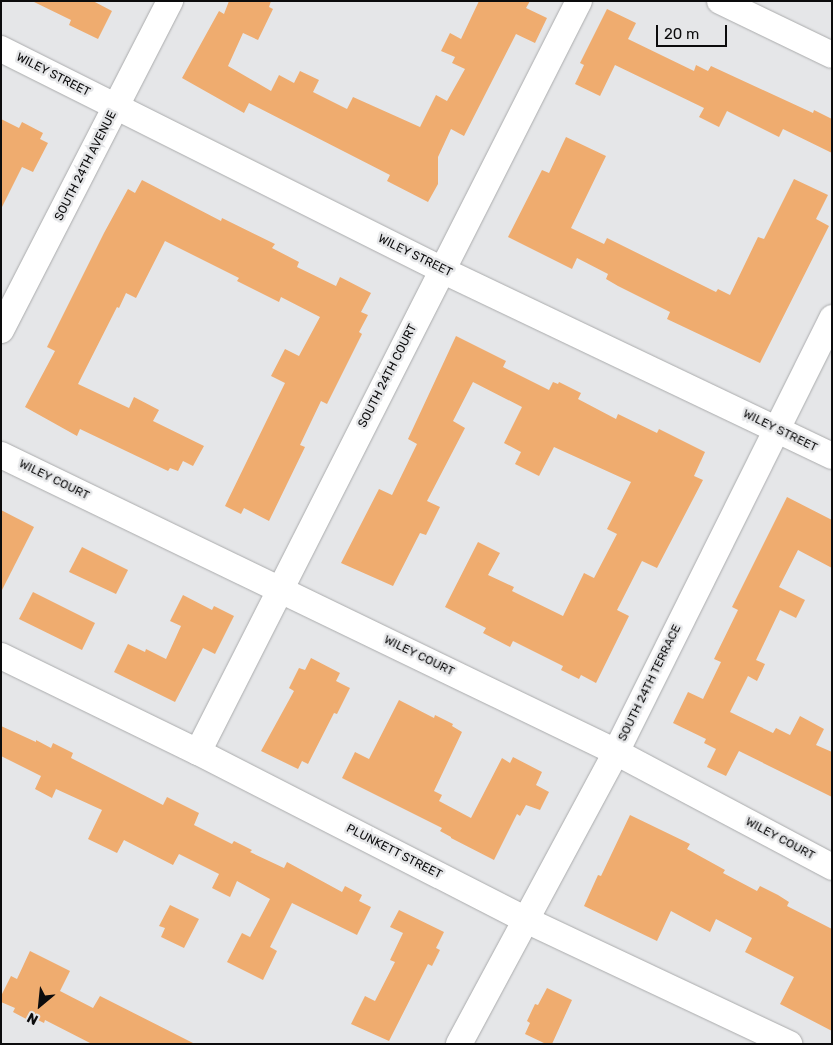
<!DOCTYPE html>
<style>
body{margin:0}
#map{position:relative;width:833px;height:1045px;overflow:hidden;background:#e5e6e8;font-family:Rubik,sans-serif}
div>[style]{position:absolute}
.building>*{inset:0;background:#efac6f}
.roads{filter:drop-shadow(0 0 1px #aaabac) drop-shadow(0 0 1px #aaabac)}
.minor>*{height:26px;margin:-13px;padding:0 13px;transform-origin:13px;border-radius:13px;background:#fff}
span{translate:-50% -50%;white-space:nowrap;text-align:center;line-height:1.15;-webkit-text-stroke:5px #e5e6e8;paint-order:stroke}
.street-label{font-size:12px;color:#0c0c0d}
.frame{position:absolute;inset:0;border:2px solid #0c0c0d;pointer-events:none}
.north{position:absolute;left:15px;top:980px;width:50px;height:50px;-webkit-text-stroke:4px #e5e6e8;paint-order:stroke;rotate:208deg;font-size:14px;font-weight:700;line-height:20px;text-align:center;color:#0c0c0d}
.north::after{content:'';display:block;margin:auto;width:18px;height:22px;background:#0c0c0d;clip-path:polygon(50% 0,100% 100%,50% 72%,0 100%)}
.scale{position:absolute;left:656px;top:25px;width:71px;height:22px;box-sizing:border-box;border:2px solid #0c0c0d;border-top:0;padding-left:6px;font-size:15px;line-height:18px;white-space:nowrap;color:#0c0c0d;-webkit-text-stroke:4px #e5e6e8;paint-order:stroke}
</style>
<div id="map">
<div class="building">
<i style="clip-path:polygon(32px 1px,93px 1px,112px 11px,98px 39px,69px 25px,71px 20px)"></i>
<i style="clip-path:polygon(229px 1px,271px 1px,269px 7px,273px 9px,258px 40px,243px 33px,228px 66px,271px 91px,279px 75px,294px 83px,300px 71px,319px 80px,313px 92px,347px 109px,353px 97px,420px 127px,436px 95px,447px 101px,465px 69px,452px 63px,455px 57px,441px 51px,450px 33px,461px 39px,479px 1px,530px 1px,526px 8px,547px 18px,535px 43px,516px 34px,464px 136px,451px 129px,438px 157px,438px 184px,428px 202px,387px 181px,390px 175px,249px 103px,244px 113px,182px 78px,219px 11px,224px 14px)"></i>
<i style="clip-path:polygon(607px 9px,636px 23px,628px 39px,694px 71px,696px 65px,708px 71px,711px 66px,813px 113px,814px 110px,832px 119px,832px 153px,783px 129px,779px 137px,727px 111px,719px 127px,699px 117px,704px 108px,615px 65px,600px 96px,575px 84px,584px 65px,580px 63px)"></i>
<i style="clip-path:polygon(1px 119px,19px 128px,22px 122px,43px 133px,40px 139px,48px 143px,33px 172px,22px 167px,1px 209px)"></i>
<i style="clip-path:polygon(566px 137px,606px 156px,571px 228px,604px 244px,607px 238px,716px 292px,718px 289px,730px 295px,758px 237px,764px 239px,794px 179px,828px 195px,816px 219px,829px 226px,760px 363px,667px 319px,670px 312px,618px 286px,606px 279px,608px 274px,577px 258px,572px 269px,508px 237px,542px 170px,549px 173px)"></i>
<i style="clip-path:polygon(142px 180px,221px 221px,222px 218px,275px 244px,272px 248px,299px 262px,297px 267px,336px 286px,340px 277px,371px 293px,361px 312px,368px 315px,359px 332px,362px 334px,327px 404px,321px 401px,300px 445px,305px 447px,269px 521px,244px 508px,241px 514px,225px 506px,285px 383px,271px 376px,285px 349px,299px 356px,320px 317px,281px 297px,279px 302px,237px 281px,239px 278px,165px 241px,136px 298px,126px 293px,119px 308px,117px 307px,78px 384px,129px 408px,134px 397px,159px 410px,153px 421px,204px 446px,193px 466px,183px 461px,178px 471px,170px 468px,168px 471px,80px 429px,77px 436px,25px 407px,55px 351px,47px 347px,104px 233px,128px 189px,135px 193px)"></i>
<i style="clip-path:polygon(456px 336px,506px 361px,503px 367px,549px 390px,553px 382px,558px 384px,559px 382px,581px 393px,578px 399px,616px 419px,618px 414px,657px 433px,659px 429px,705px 452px,694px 476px,703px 480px,657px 568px,642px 561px,617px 610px,629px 616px,596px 683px,581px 675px,579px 679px,561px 670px,563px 666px,513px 641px,510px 647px,483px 633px,486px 628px,445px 607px,478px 542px,500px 553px,488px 575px,514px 587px,512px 591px,563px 616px,584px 573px,594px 578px,617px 534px,607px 529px,631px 482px,554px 447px,539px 476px,515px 464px,521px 452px,504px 443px,522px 407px,473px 382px,453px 421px,465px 428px,427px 501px,440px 507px,426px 535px,420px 533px,393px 586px,341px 563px,379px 489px,392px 495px,417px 444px,408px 439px)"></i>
<i style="clip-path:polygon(787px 497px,832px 520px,832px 568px,798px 550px,779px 587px,805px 600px,796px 618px,780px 610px,756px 660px,765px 664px,757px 681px,748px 676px,730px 712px,773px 733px,776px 728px,790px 735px,800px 716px,824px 729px,816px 745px,832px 752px,832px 797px,739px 751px,726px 776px,707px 767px,716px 749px,704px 743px,706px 739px,673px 723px,688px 692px,703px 699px,721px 662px,714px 659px,738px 610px,732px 607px)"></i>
<i style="clip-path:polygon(1px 510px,34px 527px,1px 592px)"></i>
<i style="clip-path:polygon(82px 547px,128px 570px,116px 594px,69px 572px)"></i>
<i style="clip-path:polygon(33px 592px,95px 623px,82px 650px,19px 619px)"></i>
<i style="clip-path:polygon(183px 595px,212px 610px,214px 606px,234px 616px,215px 654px,203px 648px,175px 702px,114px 672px,128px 644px,145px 652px,146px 649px,166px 659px,181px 626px,170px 621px)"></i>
<i style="clip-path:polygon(311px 658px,340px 673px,336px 681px,350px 688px,337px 714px,334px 713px,308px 764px,302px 761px,298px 769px,261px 751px,294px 691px,289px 688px,299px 668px,305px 670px)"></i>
<i style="clip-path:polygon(399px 700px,434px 718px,435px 715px,453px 724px,452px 726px,462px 732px,434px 791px,442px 795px,439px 801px,471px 818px,502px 758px,510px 763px,513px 757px,542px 772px,536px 785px,549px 792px,540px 810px,526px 805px,520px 816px,517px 814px,494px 860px,451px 838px,451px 837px,440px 831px,442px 828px,342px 778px,355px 752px,369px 759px)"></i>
<i style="clip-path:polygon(1px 726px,36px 742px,36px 740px,51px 748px,53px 743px,73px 753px,71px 758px,163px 805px,167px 797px,199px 813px,194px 825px,232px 844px,234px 841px,252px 850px,250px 852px,284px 868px,287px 862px,342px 892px,345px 886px,362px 895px,359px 901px,371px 907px,357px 935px,292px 903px,270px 947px,277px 951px,263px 980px,227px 962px,242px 933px,250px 937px,270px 899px,237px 881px,230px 897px,212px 888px,219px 874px,179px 854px,173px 865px,124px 840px,117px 853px,88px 839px,102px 810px,56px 789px,52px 798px,35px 789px,41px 776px,1px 756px)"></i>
<i style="clip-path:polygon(630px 815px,690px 844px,687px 849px,725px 870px,723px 873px,757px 891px,760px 886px,778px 895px,789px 902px,787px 906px,832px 929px,832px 1031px,780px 1004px,794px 977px,745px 952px,752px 938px,716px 919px,710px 932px,671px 911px,657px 941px,584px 906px,598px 875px,601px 876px)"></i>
<i style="clip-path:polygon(170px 905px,199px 919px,184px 948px,161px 937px,165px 928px,159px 926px)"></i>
<i style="clip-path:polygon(399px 910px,444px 932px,436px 948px,440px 950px,432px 966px,428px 964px,389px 1041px,351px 1024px,365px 996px,375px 1001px,395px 962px,390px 960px,403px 933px,390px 927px)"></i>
<i style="clip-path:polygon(30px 951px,70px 971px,60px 991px,93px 1008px,100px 996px,195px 1044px,92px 1044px,45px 1020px,44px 1023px,32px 1017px,30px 1021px,13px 1012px,15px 1008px,1px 1002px,1px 996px,11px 976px,17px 979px)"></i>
<i style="clip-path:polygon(547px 988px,572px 1000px,552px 1044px,546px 1044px,525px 1034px,530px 1023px,527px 1021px,535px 1004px,538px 1005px)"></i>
</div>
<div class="roads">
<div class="minor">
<i style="left:720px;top:1px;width:124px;rotate:25.7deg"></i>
<i style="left:1px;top:49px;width:493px;rotate:26.6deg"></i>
<i style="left:442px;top:270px;width:432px;rotate:25.5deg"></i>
<i style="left:1px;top:330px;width:370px;rotate:-62.8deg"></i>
<i style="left:1px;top:455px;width:683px;rotate:25.78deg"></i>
<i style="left:616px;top:752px;width:245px;rotate:28deg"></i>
<i style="left:1px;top:656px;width:219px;rotate:26deg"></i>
<i style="left:198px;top:752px;width:369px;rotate:27.1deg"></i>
<i style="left:526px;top:920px;width:291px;rotate:25.2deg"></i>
<i style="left:198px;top:752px;width:842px;rotate:-63.1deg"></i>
<i style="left:459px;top:1044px;width:332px;rotate:-61.7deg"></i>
<i style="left:616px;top:752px;width:485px;rotate:-63.5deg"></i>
</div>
</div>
<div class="street-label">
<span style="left:53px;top:75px;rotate:27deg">WILEY STREET</span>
<span style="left:86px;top:166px;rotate:-63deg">SOUTH 24TH AVENUE</span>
<span style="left:415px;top:256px;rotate:26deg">WILEY STREET</span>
<span style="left:388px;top:376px;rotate:-63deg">SOUTH 24TH COURT</span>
<span style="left:780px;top:431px;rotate:26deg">WILEY STREET</span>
<span style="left:54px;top:480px;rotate:26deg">WILEY COURT</span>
<span style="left:419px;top:656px;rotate:26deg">WILEY COURT</span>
<span style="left:650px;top:683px;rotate:-64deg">SOUTH 24TH TERRACE</span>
<span style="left:780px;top:839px;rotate:28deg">WILEY COURT</span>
<span style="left:394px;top:852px;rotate:27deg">PLUNKETT STREET</span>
</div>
<div class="frame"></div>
<div class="north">N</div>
<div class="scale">20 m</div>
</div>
